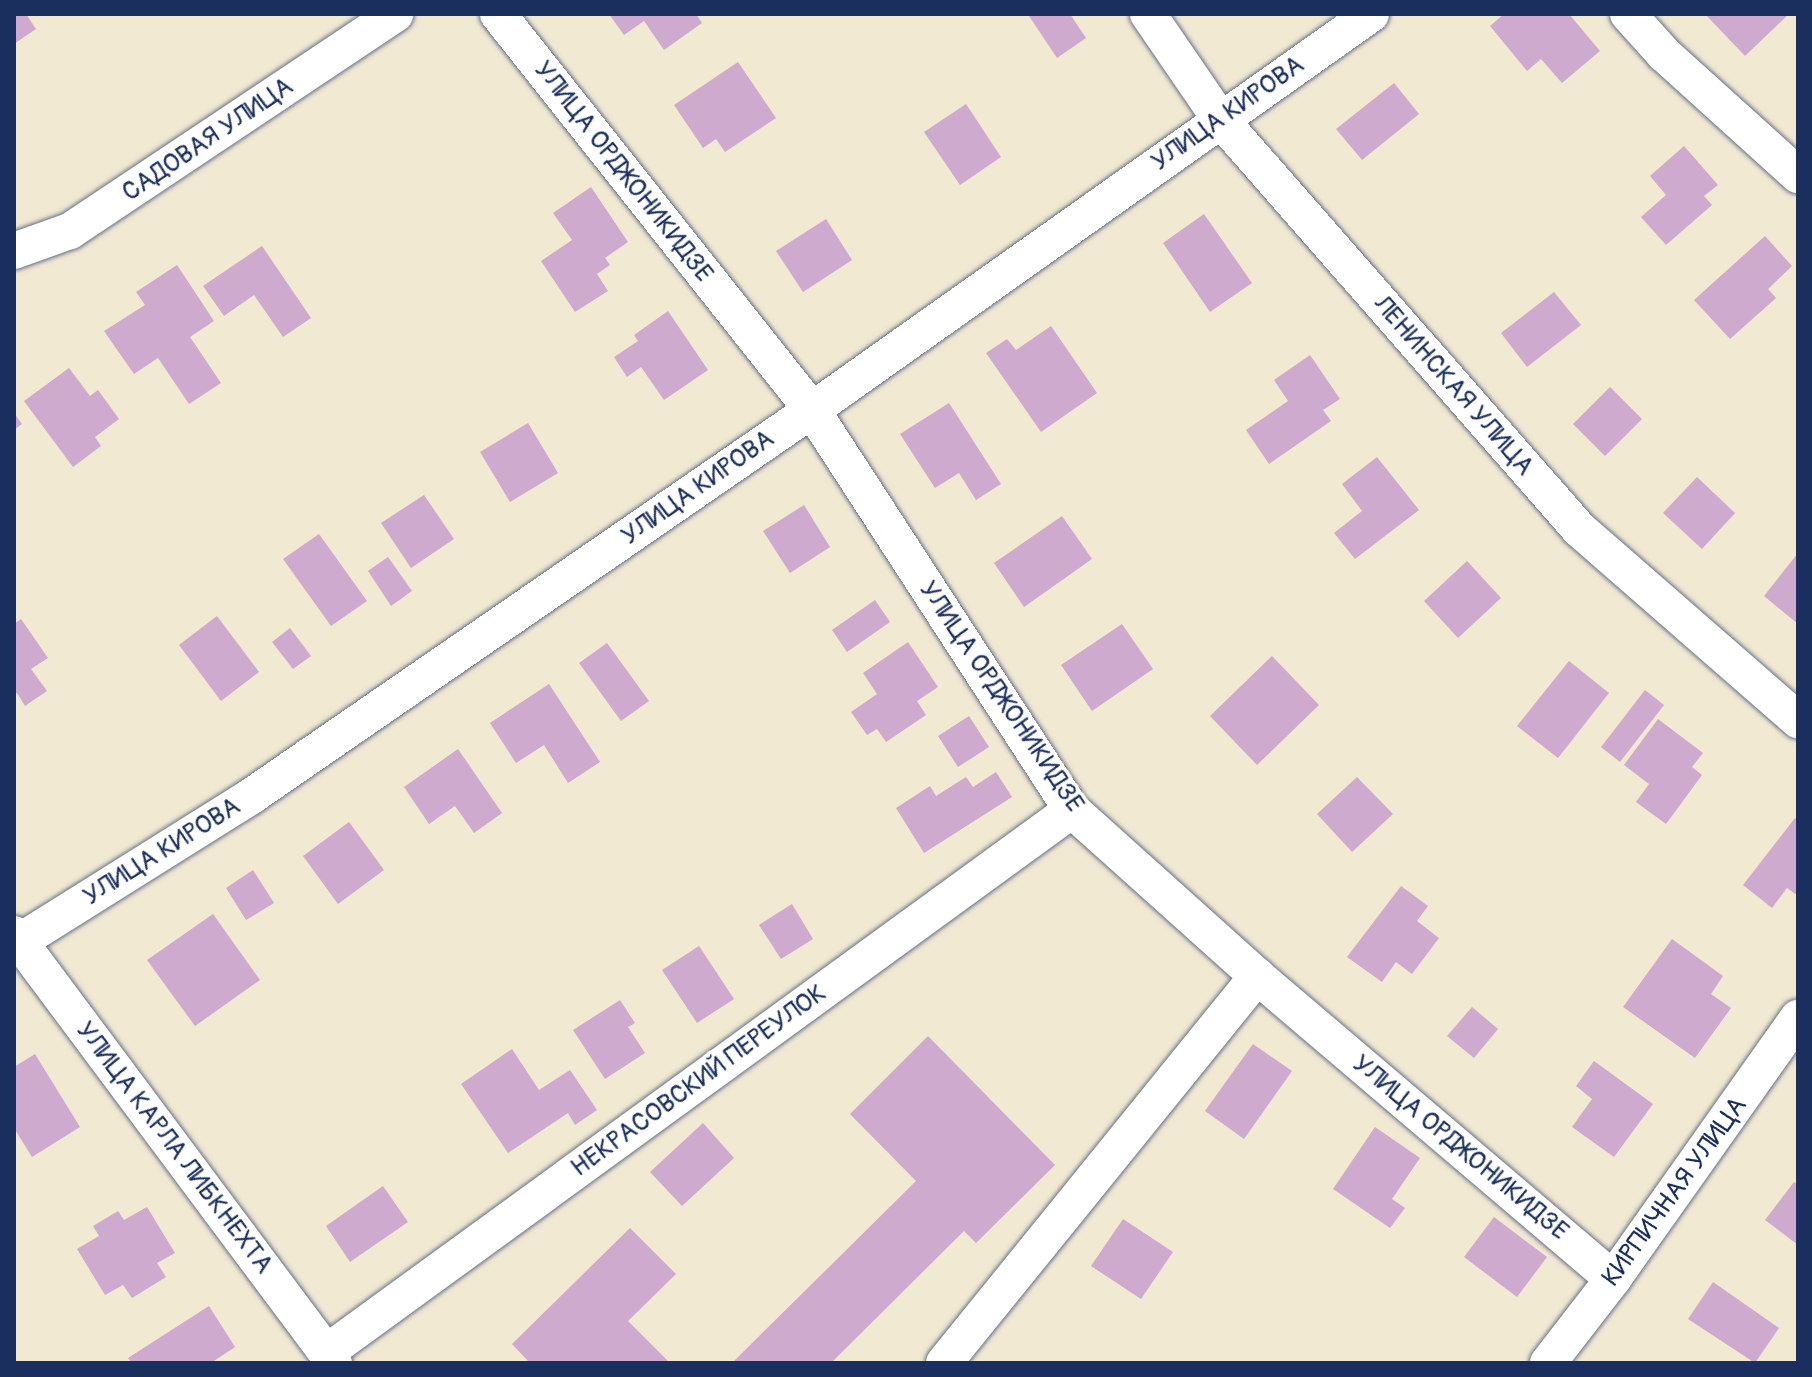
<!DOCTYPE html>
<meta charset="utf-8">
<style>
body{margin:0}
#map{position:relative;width:1812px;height:1377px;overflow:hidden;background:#f1e9d2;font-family:Pangolin,sans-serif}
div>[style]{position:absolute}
.building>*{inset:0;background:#cdaace}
.roads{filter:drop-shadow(0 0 2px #667087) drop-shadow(0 0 2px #667087)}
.minor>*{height:36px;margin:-18px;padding:0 18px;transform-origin:18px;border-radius:18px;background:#fff}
span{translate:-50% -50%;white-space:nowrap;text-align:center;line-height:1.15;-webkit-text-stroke:7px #fff;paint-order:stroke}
.street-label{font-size:26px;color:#1b2f5e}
.frame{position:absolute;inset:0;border:16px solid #1b2f5e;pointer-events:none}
</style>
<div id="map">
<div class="building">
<i style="clip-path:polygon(14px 14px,26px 14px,36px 29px,14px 44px)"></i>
<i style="clip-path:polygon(609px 14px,696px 14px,702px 23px,664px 50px,644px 21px,624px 35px)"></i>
<i style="clip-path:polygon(1032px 14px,1070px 14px,1086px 38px,1057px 58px,1029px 16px)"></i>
<i style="clip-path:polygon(1504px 14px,1569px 14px,1600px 51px,1562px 83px,1541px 59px,1527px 71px,1490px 26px)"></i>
<i style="clip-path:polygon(1705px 14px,1789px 14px,1745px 56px)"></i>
<i style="clip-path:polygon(738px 62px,776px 118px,725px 152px,716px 139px,703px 148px,674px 105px)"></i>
<i style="clip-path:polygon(1394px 83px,1419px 114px,1362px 160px,1336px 129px)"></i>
<i style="clip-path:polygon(966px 104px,1001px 157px,960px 185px,924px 132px)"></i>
<i style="clip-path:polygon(1684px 146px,1718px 185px,1704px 196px,1712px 205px,1666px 245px,1641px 217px,1666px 195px,1650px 176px)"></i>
<i style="clip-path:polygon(591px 187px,628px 242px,605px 258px,610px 265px,597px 274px,608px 291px,575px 312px,541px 261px,572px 240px,553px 213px)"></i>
<i style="clip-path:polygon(1204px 214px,1252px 283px,1210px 312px,1163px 243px)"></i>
<i style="clip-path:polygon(826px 219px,852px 260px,803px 292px,776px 251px)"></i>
<i style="clip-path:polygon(1765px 236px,1792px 266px,1768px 289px,1776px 298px,1730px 339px,1694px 300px)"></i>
<i style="clip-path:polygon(262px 246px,311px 318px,283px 337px,254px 295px,224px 316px,203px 286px)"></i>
<i style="clip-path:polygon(177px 265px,214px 321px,190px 337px,221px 383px,189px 404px,158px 358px,134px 374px,104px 331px,145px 305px,136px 292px)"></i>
<i style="clip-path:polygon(1554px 292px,1581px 325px,1527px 367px,1501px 333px)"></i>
<i style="clip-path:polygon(668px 311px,708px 370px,664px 400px,641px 367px,627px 377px,614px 357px,638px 341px,634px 335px)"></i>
<i style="clip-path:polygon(1051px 326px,1097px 393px,1041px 432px,986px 353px,1007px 339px,1016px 350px)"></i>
<i style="clip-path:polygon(1310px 355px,1340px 399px,1323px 410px,1331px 421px,1269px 464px,1246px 430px,1288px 401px,1274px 380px)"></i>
<i style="clip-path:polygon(69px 368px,90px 396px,98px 390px,119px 419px,95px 437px,101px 446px,73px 467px,24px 401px)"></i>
<i style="clip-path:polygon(1610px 387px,1642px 419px,1605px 456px,1573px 424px)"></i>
<i style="clip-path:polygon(949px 403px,1001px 484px,976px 500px,959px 473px,935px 488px,900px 434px)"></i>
<i style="clip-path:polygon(14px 413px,22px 424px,14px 430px)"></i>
<i style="clip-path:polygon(528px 423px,558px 473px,510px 502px,480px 452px)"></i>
<i style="clip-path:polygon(1377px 457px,1419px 510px,1355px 559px,1334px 533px,1362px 511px,1342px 484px)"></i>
<i style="clip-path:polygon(1697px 477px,1735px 513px,1702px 549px,1663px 513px)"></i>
<i style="clip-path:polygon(424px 495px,454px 539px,411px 568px,381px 523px)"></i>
<i style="clip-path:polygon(804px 505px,830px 547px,790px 573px,763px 531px)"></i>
<i style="clip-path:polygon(1062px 516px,1092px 559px,1024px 607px,994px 563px)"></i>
<i style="clip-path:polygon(319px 534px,367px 601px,331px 626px,283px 559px)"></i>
<i style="clip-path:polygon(1798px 553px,1798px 624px,1764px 596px)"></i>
<i style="clip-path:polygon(388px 557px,412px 591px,391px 606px,368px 571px)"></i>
<i style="clip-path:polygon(1467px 561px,1501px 598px,1458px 638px,1424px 601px)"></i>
<i style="clip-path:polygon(875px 600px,890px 622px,847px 652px,832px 630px)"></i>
<i style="clip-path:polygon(217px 616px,259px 672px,221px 701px,179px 645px)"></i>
<i style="clip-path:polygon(21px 619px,48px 658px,31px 669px,47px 691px,25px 706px,17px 693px,14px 695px,14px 624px)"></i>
<i style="clip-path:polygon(1122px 624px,1153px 669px,1092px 711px,1061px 665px)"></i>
<i style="clip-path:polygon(290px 628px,311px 656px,293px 669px,272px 642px)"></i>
<i style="clip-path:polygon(908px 642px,938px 687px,917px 701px,926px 715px,886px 742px,877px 729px,867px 735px,851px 712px,877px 694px,863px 673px)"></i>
<i style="clip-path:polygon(607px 643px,649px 701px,621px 721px,579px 663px)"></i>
<i style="clip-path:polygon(1272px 656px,1319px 705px,1257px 765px,1210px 716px)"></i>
<i style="clip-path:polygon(1569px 661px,1609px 693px,1558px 758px,1517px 726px)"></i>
<i style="clip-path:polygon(549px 684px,600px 762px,568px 783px,544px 745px,516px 763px,490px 723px)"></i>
<i style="clip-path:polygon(1645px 690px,1664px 705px,1620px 762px,1601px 747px)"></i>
<i style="clip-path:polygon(969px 716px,989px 747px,958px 767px,938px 736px)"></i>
<i style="clip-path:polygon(1658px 719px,1703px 753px,1692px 767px,1702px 775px,1666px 824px,1636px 802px,1649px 784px,1624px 765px)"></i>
<i style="clip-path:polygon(458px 749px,502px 813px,474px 833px,455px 806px,429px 824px,404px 787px)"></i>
<i style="clip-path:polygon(996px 772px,1012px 797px,924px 853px,896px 808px,930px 786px,936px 796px,966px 777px,973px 787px)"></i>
<i style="clip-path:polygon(1357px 777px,1393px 814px,1352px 852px,1317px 814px)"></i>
<i style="clip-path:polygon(1795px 818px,1798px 820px,1798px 896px,1787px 888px,1772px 908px,1743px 885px)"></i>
<i style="clip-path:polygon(349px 822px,384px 870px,338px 904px,303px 856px)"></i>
<i style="clip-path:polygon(253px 870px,274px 903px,246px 920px,226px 888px)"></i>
<i style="clip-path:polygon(1401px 886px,1428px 906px,1417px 921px,1439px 938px,1412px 974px,1396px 962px,1382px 982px,1347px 957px)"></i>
<i style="clip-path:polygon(792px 904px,813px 939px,781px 959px,759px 925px)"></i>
<i style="clip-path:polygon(213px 914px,260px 980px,195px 1026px,147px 960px)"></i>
<i style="clip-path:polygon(1672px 939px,1723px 976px,1711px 994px,1731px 1008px,1695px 1058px,1623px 1007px)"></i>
<i style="clip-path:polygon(699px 946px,734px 999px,697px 1023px,662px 970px)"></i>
<i style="clip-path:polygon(620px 1000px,635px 1023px,628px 1027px,645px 1053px,605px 1079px,573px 1030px)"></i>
<i style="clip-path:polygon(1472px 1007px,1498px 1029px,1474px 1058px,1447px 1036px)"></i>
<i style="clip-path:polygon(928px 1036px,1055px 1165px,976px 1243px,964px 1231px,831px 1363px,732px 1363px,916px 1181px,850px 1114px)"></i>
<i style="clip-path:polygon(1253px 1044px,1292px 1071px,1244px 1139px,1205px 1111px)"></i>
<i style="clip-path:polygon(512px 1049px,539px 1090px,570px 1070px,597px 1110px,575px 1125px,568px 1113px,508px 1153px,461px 1084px)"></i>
<i style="clip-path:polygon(35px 1054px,80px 1127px,32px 1157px,14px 1128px,14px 1067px)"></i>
<i style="clip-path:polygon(1594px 1061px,1653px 1104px,1614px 1157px,1572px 1127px,1592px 1099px,1576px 1086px)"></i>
<i style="clip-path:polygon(703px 1123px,734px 1158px,682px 1206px,650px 1172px)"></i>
<i style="clip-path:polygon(1375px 1127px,1420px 1158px,1392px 1199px,1405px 1208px,1390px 1228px,1333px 1189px)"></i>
<i style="clip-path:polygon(1794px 1182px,1798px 1185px,1798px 1245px,1765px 1220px)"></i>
<i style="clip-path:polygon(383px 1186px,408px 1222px,350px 1262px,326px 1226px)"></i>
<i style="clip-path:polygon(147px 1207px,175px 1253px,157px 1263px,166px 1277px,132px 1298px,123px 1285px,105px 1295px,77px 1249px,99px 1236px,93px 1226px,118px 1211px,124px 1220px)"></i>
<i style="clip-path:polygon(1494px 1217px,1547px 1257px,1517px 1297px,1464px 1257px)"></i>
<i style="clip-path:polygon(1123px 1219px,1173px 1252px,1141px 1299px,1091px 1266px)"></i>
<i style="clip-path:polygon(630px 1228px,676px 1274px,628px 1321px,670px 1363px,530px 1363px,512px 1344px)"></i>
<i style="clip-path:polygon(1713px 1282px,1779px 1328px,1755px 1363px,1688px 1319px)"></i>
<i style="clip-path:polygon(209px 1306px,235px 1347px,211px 1363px,132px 1363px,128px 1358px)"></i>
</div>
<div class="roads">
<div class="minor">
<i style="left:498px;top:14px;width:505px;rotate:51.59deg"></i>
<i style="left:812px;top:410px;width:477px;rotate:57deg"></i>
<i style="left:1072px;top:810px;width:249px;rotate:41.9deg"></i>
<i style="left:1257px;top:976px;width:467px;rotate:40.4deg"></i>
<i style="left:1148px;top:14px;width:127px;rotate:55.6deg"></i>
<i style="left:1220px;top:119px;width:545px;rotate:48.79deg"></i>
<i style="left:1579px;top:529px;width:291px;rotate:41.1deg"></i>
<i style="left:1628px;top:14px;width:54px;rotate:48deg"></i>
<i style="left:1664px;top:54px;width:181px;rotate:42.1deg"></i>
<i style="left:14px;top:251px;width:59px;rotate:-19.7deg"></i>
<i style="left:70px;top:231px;width:391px;rotate:-33.7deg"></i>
<i style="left:14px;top:934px;width:535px;rotate:53.28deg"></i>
<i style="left:14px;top:945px;width:282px;rotate:-32.1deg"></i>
<i style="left:253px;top:795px;width:679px;rotate:-34.56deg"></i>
<i style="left:812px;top:410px;width:685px;rotate:-35.31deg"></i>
<i style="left:327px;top:1352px;width:921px;rotate:-36.04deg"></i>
<i style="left:944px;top:1363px;width:498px;rotate:-51deg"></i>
<i style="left:1548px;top:1363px;width:106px;rotate:-52.3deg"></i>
<i style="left:1613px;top:1279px;width:320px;rotate:-54.7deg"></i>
</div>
</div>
<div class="street-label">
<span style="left:1228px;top:114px;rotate:-35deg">УЛИЦА КИРОВА</span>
<span style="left:208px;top:140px;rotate:-34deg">САДОВАЯ УЛИЦА</span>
<span style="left:623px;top:172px;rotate:52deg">УЛИЦА ОРДЖОНИКИДЗЕ</span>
<span style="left:1453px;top:386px;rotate:49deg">ЛЕНИНСКАЯ УЛИЦА</span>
<span style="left:698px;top:488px;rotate:-35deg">УЛИЦА КИРОВА</span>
<span style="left:1001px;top:697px;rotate:56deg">УЛИЦА ОРДЖОНИКИДЗЕ</span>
<span style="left:162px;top:852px;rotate:-32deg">УЛИЦА КИРОВА</span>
<span style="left:699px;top:1081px;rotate:-36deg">НЕКРАСОВСКИЙ ПЕРЕУЛОК</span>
<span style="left:174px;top:1148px;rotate:53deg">УЛИЦА КАРЛА ЛИБКНЕХТА</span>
<span style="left:1460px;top:1148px;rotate:40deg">УЛИЦА ОРДЖОНИКИДЗЕ</span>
<span style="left:1675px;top:1192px;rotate:-54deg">КИРПИЧНАЯ УЛИЦА</span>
</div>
<div class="frame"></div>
</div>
